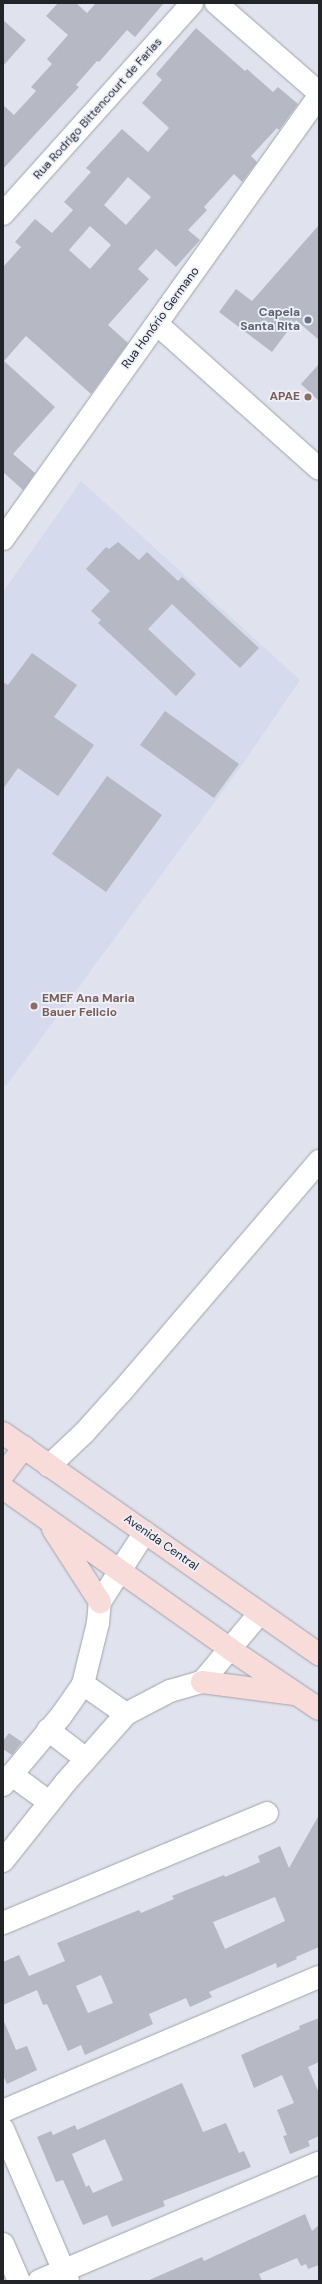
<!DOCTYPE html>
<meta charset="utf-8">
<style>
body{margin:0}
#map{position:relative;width:322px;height:2284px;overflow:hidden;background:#e0e3ed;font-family:"DM Sans",sans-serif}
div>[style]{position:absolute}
.built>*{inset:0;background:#d5daec}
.building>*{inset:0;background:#b6b8c3}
.roads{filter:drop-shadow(0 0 1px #a0a2ac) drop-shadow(0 0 1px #a0a2ac)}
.minor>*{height:22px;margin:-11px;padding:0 11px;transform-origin:11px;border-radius:11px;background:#fff}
.major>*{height:22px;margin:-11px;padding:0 11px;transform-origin:11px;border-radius:11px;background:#f8dcd9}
.dots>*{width:11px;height:11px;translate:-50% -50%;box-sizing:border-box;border:2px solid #edf0fb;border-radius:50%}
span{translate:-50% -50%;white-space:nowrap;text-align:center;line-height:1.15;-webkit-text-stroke:3.5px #edf0fb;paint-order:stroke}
.street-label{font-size:12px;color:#232428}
.worship-label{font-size:12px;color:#5b616d;font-weight:700}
.right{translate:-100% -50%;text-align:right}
.education-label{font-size:12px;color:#785e54;font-weight:700}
.left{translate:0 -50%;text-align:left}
.frame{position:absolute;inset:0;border:4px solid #232428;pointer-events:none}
</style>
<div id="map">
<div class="built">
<i style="clip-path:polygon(81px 481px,300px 680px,242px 765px,6px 1086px,3px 1084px,3px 592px)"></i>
</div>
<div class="building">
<i style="clip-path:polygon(58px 3px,76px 3px,87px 13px,96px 3px,164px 3px,135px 37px,127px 30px,99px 62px,97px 61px,76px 85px,79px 87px,3px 169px,3px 105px,14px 115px,36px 91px,31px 87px,52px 64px,47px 59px,68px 35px,46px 16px)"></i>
<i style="clip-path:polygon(3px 20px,26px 40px,3px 66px)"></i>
<i style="clip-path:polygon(evenodd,196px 28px,245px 71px,247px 69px,273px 92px,278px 87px,298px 104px,279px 130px,277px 128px,251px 156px,257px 162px,242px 182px,234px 174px,204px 207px,207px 210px,188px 230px,200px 240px,176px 267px,156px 249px,138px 269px,149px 279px,108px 325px,128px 343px,91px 394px,26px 336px,4px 361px,55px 407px,13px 454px,35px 473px,23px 490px,3px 472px,3px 267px,21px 247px,15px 242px,35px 219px,52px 233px,73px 210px,64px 202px,91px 172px,86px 168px,122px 129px,148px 152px,169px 128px,142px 103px,162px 80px,156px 74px,196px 28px,128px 177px,151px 197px,126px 225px,104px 205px,128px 177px,196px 28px,90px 226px,111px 245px,90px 269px,69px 250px,90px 226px)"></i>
<i style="clip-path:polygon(319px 225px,319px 340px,296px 320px,272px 352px,219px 312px,236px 289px,252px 301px)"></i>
<i style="clip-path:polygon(319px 364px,319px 401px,301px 384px)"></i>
<i style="clip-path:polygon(118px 542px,139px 560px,147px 552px,178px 581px,182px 577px,259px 648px,240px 668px,172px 604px,148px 629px,196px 674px,176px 696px,98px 623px,101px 620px,91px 611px,110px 591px,86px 569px,106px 547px,109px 549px)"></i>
<i style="clip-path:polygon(32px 653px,77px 685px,54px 717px,94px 745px,58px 796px,18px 768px,3px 789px,3px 682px,8px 685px)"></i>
<i style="clip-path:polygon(165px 711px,239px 764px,214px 798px,140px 745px)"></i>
<i style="clip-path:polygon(107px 776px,162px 815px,106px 892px,52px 854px)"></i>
<i style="clip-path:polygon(9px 1733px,22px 1742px,12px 1755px,3px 1749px,3px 1741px)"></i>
<i style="clip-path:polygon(evenodd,319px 1815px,319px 1947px,296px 1957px,297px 1959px,277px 1968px,276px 1963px,209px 1992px,212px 1997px,190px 2007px,186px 1998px,149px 2014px,153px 2024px,85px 2055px,81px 2045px,68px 2051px,47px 2004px,43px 2005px,37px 1990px,3px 2005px,3px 1962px,19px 1955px,29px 1976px,65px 1961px,57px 1943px,139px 1910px,141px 1913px,174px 1899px,172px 1896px,224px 1875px,225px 1877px,260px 1862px,258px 1856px,280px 1846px,289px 1868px,319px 1815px,275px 1897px,285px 1921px,225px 1949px,213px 1922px,275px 1897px,319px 1815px,101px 1975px,113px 2003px,88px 2013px,76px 1986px,101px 1975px)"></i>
<i style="clip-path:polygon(319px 2018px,319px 2062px,308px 2067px,319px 2093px,319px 2136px,308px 2141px,310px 2146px,290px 2154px,283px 2136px,287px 2135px,277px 2110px,294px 2103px,282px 2075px,254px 2088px,241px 2055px,300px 2029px,299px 2026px)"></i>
<i style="clip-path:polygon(3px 2019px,16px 2050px,27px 2046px,37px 2070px,7px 2084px,3px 2075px)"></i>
<i style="clip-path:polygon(evenodd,182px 2083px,203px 2132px,226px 2123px,239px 2153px,244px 2151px,251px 2167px,163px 2201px,165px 2206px,112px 2227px,107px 2215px,83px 2225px,63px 2180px,56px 2182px,37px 2137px,51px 2131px,53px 2135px,75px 2125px,77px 2130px,182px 2083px,105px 2139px,123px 2180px,93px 2193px,89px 2185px,86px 2187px,72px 2154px,105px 2139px)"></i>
<i style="clip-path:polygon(305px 2214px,312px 2231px,319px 2225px,319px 2265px,308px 2269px,306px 2264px,301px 2266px,297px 2258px,259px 2274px,262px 2281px,147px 2281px,202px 2257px,204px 2261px)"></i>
</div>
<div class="roads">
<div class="minor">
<i style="left:216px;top:3px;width:137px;rotate:41.1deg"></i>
<i style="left:3px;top:214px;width:283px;rotate:-48.1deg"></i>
<i style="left:157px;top:324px;width:217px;rotate:41.8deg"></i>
<i style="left:3px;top:539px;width:544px;rotate:-54.5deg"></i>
<i style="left:49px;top:1466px;width:48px;rotate:-43.3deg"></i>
<i style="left:84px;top:1433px;width:57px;rotate:-47.9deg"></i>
<i style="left:122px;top:1391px;width:303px;rotate:-49.4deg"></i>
<i style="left:83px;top:1684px;width:52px;rotate:34.9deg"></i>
<i style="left:48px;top:1730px;width:48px;rotate:37.3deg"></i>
<i style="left:12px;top:1775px;width:46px;rotate:36.1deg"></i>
<i style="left:3px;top:1785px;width:90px;rotate:-50deg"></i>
<i style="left:61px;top:1716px;width:39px;rotate:-55deg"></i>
<i style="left:83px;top:1684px;width:63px;rotate:-76.2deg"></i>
<i style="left:98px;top:1623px;width:21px;rotate:-85deg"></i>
<i style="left:100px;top:1602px;width:83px;rotate:-57.3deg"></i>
<i style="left:3px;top:1861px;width:100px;rotate:-51.5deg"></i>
<i style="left:65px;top:1783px;width:92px;rotate:-48.5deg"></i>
<i style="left:126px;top:1714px;width:50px;rotate:-27.6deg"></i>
<i style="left:170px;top:1691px;width:33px;rotate:-16deg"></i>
<i style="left:202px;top:1682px;width:90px;rotate:-50deg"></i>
<i style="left:3px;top:1923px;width:286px;rotate:-22.6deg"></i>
<i style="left:3px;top:2111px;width:343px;rotate:-23deg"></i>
<i style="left:3px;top:2129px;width:165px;rotate:66.8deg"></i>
<i style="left:3px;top:2244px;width:40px;rotate:66.6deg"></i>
<i style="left:39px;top:2281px;width:304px;rotate:-22.9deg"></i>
</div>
<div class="major">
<i style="left:3px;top:1433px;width:386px;rotate:35deg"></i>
<i style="left:3px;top:1475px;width:35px;rotate:-53deg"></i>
<i style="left:3px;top:1488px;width:278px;rotate:35.3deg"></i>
<i style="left:230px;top:1649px;width:107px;rotate:34deg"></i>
<i style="left:53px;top:1529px;width:87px;rotate:57.2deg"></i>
<i style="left:202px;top:1682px;width:93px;rotate:7.4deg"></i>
</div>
</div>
<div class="dots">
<i style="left:308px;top:320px;background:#6b7280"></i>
<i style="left:308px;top:397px;background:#8d6e63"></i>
<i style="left:34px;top:1006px;background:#8d6e63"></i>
</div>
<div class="street-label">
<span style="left:98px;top:109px;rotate:-48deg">Rua Rodrigo Bittencourt de Farias</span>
<span style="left:161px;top:318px;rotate:-54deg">Rua Honório Germano</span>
<span style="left:161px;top:1543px;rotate:35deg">Avenida Central</span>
</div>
<div class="worship-label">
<span class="right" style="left:300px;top:320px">Capela<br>Santa Rita</span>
</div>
<div class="education-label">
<span class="right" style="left:300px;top:397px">APAE</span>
<span class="left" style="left:42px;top:1006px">EMEF Ana Maria<br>Bauer Felicio</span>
</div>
<div class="frame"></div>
</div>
